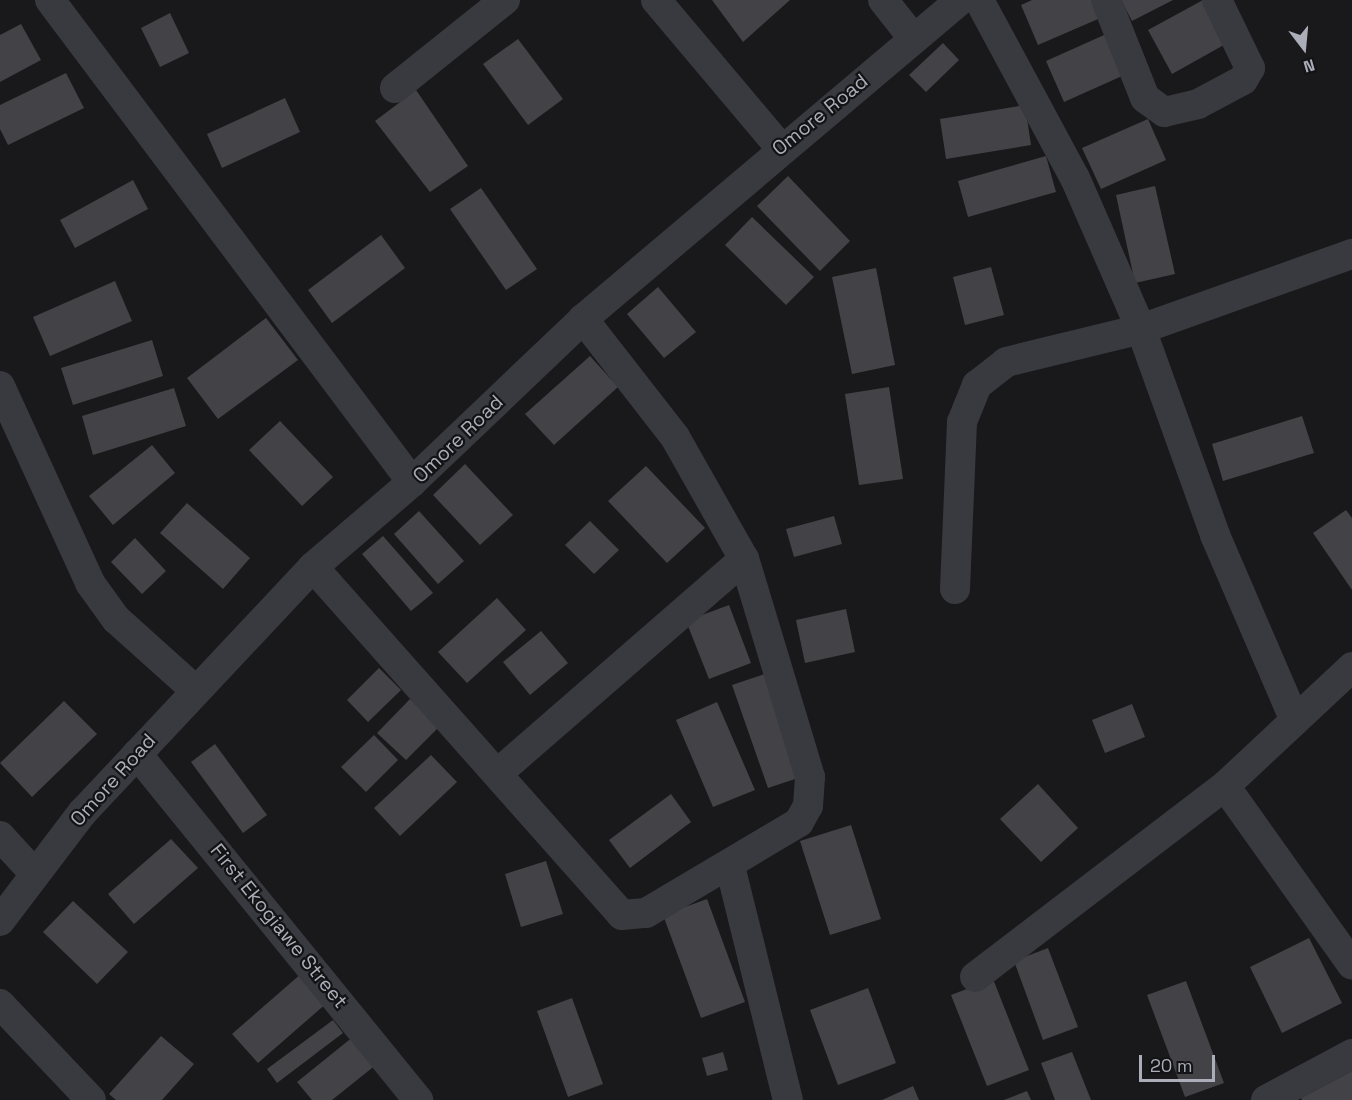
<!DOCTYPE html>
<style>
body{margin:0}
#map{position:relative;width:1352px;height:1100px;overflow:hidden;background:#19181a;font-family:"Space Grotesk",sans-serif}
div>[style]{position:absolute}
.building>*{inset:0;background:#434347}
.minor>*{height:30px;margin:-15px;padding:0 15px;transform-origin:15px;border-radius:15px;background:#393a3f}
span{translate:-50% -50%;white-space:nowrap;text-align:center;line-height:1.15;-webkit-text-stroke:4.5px #131315;paint-order:stroke}
.street-label{font-size:20px;color:#abaeb9}
.north{position:absolute;left:1274px;top:18px;width:60px;height:60px;-webkit-text-stroke:4px #131315;paint-order:stroke;rotate:164deg;font-size:16px;font-weight:700;line-height:24px;text-align:center;color:#abaeb9}
.north::after{content:'';display:block;margin:auto;width:21px;height:27px;background:#abaeb9;clip-path:polygon(50% 0,100% 100%,50% 72%,0 100%)}
.scale{position:absolute;left:1139px;top:1055px;width:76px;height:27px;box-sizing:border-box;border:3px solid #abaeb9;border-top:0;padding-left:8px;font-size:18px;line-height:21px;white-space:nowrap;color:#abaeb9;-webkit-text-stroke:4px #131315;paint-order:stroke}
</style>
<div id="map">
<div class="building">
<i style="clip-path:polygon(712px 0,790px 0,743px 42px)"></i>
<i style="clip-path:polygon(1032px 0,1098px 0,1105px 16px,1038px 45px,1021px 5px)"></i>
<i style="clip-path:polygon(1121px 0,1173px 0,1132px 21px)"></i>
<i style="clip-path:polygon(1203px 0,1231px 41px,1172px 74px,1148px 30px)"></i>
<i style="clip-path:polygon(170px 13px,189px 53px,160px 67px,141px 28px)"></i>
<i style="clip-path:polygon(21px 24px,41px 60px,0 82px,0 35px)"></i>
<i style="clip-path:polygon(1113px 31px,1131px 72px,1064px 102px,1046px 61px)"></i>
<i style="clip-path:polygon(518px 39px,563px 99px,528px 125px,483px 64px)"></i>
<i style="clip-path:polygon(943px 43px,959px 60px,926px 92px,909px 75px)"></i>
<i style="clip-path:polygon(66px 73px,84px 108px,8px 145px,0 129px,0 105px)"></i>
<i style="clip-path:polygon(416px 90px,468px 166px,430px 192px,375px 121px)"></i>
<i style="clip-path:polygon(285px 98px,300px 132px,222px 168px,207px 134px)"></i>
<i style="clip-path:polygon(1025px 105px,1031px 145px,946px 159px,940px 119px)"></i>
<i style="clip-path:polygon(1148px 119px,1166px 160px,1101px 189px,1082px 148px)"></i>
<i style="clip-path:polygon(1046px 156px,1056px 192px,968px 217px,958px 181px)"></i>
<i style="clip-path:polygon(788px 176px,850px 241px,820px 271px,757px 206px)"></i>
<i style="clip-path:polygon(133px 180px,148px 209px,75px 248px,60px 220px)"></i>
<i style="clip-path:polygon(1155px 186px,1175px 274px,1135px 283px,1116px 195px)"></i>
<i style="clip-path:polygon(481px 188px,537px 269px,506px 290px,450px 209px)"></i>
<i style="clip-path:polygon(752px 217px,814px 277px,786px 305px,725px 245px)"></i>
<i style="clip-path:polygon(381px 235px,405px 268px,332px 323px,308px 290px)"></i>
<i style="clip-path:polygon(991px 267px,1004px 315px,965px 325px,953px 277px)"></i>
<i style="clip-path:polygon(876px 268px,895px 365px,852px 374px,832px 277px)"></i>
<i style="clip-path:polygon(115px 281px,132px 321px,50px 356px,33px 317px)"></i>
<i style="clip-path:polygon(658px 287px,696px 332px,664px 358px,627px 314px)"></i>
<i style="clip-path:polygon(266px 318px,298px 360px,218px 419px,187px 378px)"></i>
<i style="clip-path:polygon(152px 340px,163px 376px,73px 405px,61px 368px)"></i>
<i style="clip-path:polygon(590px 356px,618px 387px,554px 445px,525px 414px)"></i>
<i style="clip-path:polygon(889px 387px,903px 479px,859px 485px,845px 394px)"></i>
<i style="clip-path:polygon(174px 388px,186px 426px,93px 455px,82px 416px)"></i>
<i style="clip-path:polygon(1302px 416px,1314px 453px,1223px 481px,1212px 444px)"></i>
<i style="clip-path:polygon(280px 421px,333px 477px,302px 506px,249px 450px)"></i>
<i style="clip-path:polygon(152px 445px,175px 473px,113px 525px,89px 496px)"></i>
<i style="clip-path:polygon(465px 464px,513px 515px,480px 545px,433px 495px)"></i>
<i style="clip-path:polygon(646px 466px,705px 528px,667px 563px,608px 501px)"></i>
<i style="clip-path:polygon(187px 503px,250px 558px,223px 589px,160px 533px)"></i>
<i style="clip-path:polygon(1346px 510px,1352px 518px,1352px 590px,1313px 533px)"></i>
<i style="clip-path:polygon(419px 511px,464px 561px,438px 584px,394px 534px)"></i>
<i style="clip-path:polygon(834px 516px,842px 544px,794px 557px,786px 529px)"></i>
<i style="clip-path:polygon(590px 521px,619px 550px,594px 574px,565px 545px)"></i>
<i style="clip-path:polygon(383px 536px,433px 593px,411px 611px,362px 554px)"></i>
<i style="clip-path:polygon(135px 538px,166px 571px,142px 594px,111px 562px)"></i>
<i style="clip-path:polygon(497px 598px,526px 630px,467px 683px,438px 652px)"></i>
<i style="clip-path:polygon(729px 605px,751px 663px,709px 679px,686px 621px)"></i>
<i style="clip-path:polygon(846px 609px,855px 652px,805px 663px,796px 620px)"></i>
<i style="clip-path:polygon(541px 631px,568px 663px,530px 695px,503px 662px)"></i>
<i style="clip-path:polygon(379px 668px,401px 690px,368px 722px,347px 700px)"></i>
<i style="clip-path:polygon(768px 673px,804px 776px,768px 788px,732px 685px)"></i>
<i style="clip-path:polygon(410px 699px,439px 727px,406px 760px,377px 733px)"></i>
<i style="clip-path:polygon(64px 701px,97px 734px,32px 797px,0 763px)"></i>
<i style="clip-path:polygon(717px 702px,755px 790px,713px 807px,676px 720px)"></i>
<i style="clip-path:polygon(1132px 704px,1145px 737px,1105px 753px,1092px 720px)"></i>
<i style="clip-path:polygon(374px 735px,398px 760px,366px 792px,341px 767px)"></i>
<i style="clip-path:polygon(215px 744px,267px 815px,243px 833px,191px 762px)"></i>
<i style="clip-path:polygon(431px 755px,457px 782px,400px 836px,374px 808px)"></i>
<i style="clip-path:polygon(1038px 784px,1078px 828px,1041px 862px,1000px 819px)"></i>
<i style="clip-path:polygon(671px 794px,691px 822px,630px 868px,609px 840px)"></i>
<i style="clip-path:polygon(851px 825px,881px 919px,830px 935px,800px 841px)"></i>
<i style="clip-path:polygon(171px 839px,198px 868px,134px 924px,108px 894px)"></i>
<i style="clip-path:polygon(546px 861px,563px 914px,521px 927px,505px 874px)"></i>
<i style="clip-path:polygon(707px 899px,745px 1002px,701px 1018px,663px 915px)"></i>
<i style="clip-path:polygon(73px 901px,128px 952px,97px 984px,43px 932px)"></i>
<i style="clip-path:polygon(1309px 938px,1342px 1003px,1282px 1033px,1250px 967px)"></i>
<i style="clip-path:polygon(1048px 948px,1078px 1027px,1043px 1040px,1014px 961px)"></i>
<i style="clip-path:polygon(302px 973px,328px 1002px,258px 1063px,232px 1034px)"></i>
<i style="clip-path:polygon(993px 979px,1029px 1070px,987px 1086px,951px 995px)"></i>
<i style="clip-path:polygon(1186px 981px,1224px 1083px,1185px 1097px,1147px 995px)"></i>
<i style="clip-path:polygon(868px 988px,896px 1063px,838px 1085px,810px 1010px)"></i>
<i style="clip-path:polygon(572px 998px,603px 1084px,568px 1097px,537px 1011px)"></i>
<i style="clip-path:polygon(333px 1020px,343px 1033px,277px 1083px,267px 1069px)"></i>
<i style="clip-path:polygon(161px 1036px,194px 1064px,162px 1100px,116px 1100px,109px 1094px)"></i>
<i style="clip-path:polygon(354px 1036px,377px 1064px,332px 1100px,312px 1100px,297px 1082px)"></i>
<i style="clip-path:polygon(723px 1052px,728px 1070px,707px 1076px,702px 1058px)"></i>
<i style="clip-path:polygon(1072px 1052px,1091px 1100px,1055px 1100px,1041px 1063px)"></i>
<i style="clip-path:polygon(1352px 1071px,1352px 1100px,1302px 1100px,1301px 1098px)"></i>
<i style="clip-path:polygon(913px 1086px,919px 1100px,882px 1100px)"></i>
<i style="clip-path:polygon(1027px 1091px,1031px 1100px,1004px 1100px)"></i>
</div>
<div class="minor">
<i style="left:50px;top:0;width:603px;rotate:53.09deg"></i>
<i style="left:656px;top:0;width:192px;rotate:49.9deg"></i>
<i style="left:883px;top:0;width:48px;rotate:51.7deg"></i>
<i style="left:979px;top:0;width:202px;rotate:61.7deg"></i>
<i style="left:1075px;top:178px;width:165px;rotate:66.4deg"></i>
<i style="left:1141px;top:329px;width:219px;rotate:70.2deg"></i>
<i style="left:1215px;top:535px;width:202px;rotate:66.7deg"></i>
<i style="left:1106px;top:0;width:105px;rotate:68.3deg"></i>
<i style="left:1145px;top:98px;width:24px;rotate:36deg"></i>
<i style="left:1164px;top:112px;width:35px;rotate:-13deg"></i>
<i style="left:1198px;top:104px;width:51px;rotate:-28.1deg"></i>
<i style="left:1243px;top:80px;width:14px;rotate:-60deg"></i>
<i style="left:1250px;top:68px;width:76px;rotate:-115.9deg"></i>
<i style="left:395px;top:88px;width:141px;rotate:-38.7deg"></i>
<i style="left:0;top:386px;width:217px;rotate:65.4deg"></i>
<i style="left:90px;top:583px;width:44px;rotate:54.2deg"></i>
<i style="left:116px;top:619px;width:106px;rotate:41.9deg"></i>
<i style="left:313px;top:567px;width:465px;rotate:48.4deg"></i>
<i style="left:622px;top:915px;width:24px;rotate:-5deg"></i>
<i style="left:646px;top:913px;width:178px;rotate:-30.7deg"></i>
<i style="left:799px;top:822px;width:18px;rotate:-61deg"></i>
<i style="left:808px;top:806px;width:29px;rotate:-86deg"></i>
<i style="left:810px;top:777px;width:228px;rotate:-106.8deg"></i>
<i style="left:744px;top:559px;width:140px;rotate:-119.5deg"></i>
<i style="left:675px;top:437px;width:150px;rotate:-127.9deg"></i>
<i style="left:955px;top:589px;width:167px;rotate:-87.6deg"></i>
<i style="left:962px;top:422px;width:40px;rotate:-68deg"></i>
<i style="left:977px;top:385px;width:37px;rotate:-38deg"></i>
<i style="left:1006px;top:362px;width:139px;rotate:-13.7deg"></i>
<i style="left:1141px;top:329px;width:224px;rotate:-19.6deg"></i>
<i style="left:137px;top:754px;width:446px;rotate:50.9deg"></i>
<i style="left:498px;top:773px;width:326px;rotate:-41deg"></i>
<i style="left:1225px;top:786px;width:219px;rotate:54.6deg"></i>
<i style="left:0;top:836px;width:50px;rotate:47.4deg"></i>
<i style="left:730px;top:866px;width:241px;rotate:76.1deg"></i>
<i style="left:0;top:921px;width:136px;rotate:-52.8deg"></i>
<i style="left:82px;top:813px;width:337px;rotate:-46.8deg"></i>
<i style="left:313px;top:567px;width:130px;rotate:-40.6deg"></i>
<i style="left:412px;top:482px;width:236px;rotate:-43.6deg"></i>
<i style="left:583px;top:319px;width:494px;rotate:-40.2deg"></i>
<i style="left:975px;top:977px;width:315px;rotate:-37.4deg"></i>
<i style="left:1225px;top:786px;width:174px;rotate:-43.1deg"></i>
<i style="left:0;top:1004px;width:132px;rotate:46.5deg"></i>
<i style="left:1266px;top:1100px;width:98px;rotate:-28.1deg"></i>
</div>
<div class="street-label">
<span style="left:820px;top:115px;rotate:-39deg">Omore Road</span>
<span style="left:458px;top:439px;rotate:-44deg">Omore Road</span>
<span style="left:113px;top:780px;rotate:-48deg">Omore Road</span>
<span style="left:279px;top:926px;rotate:51deg">First Ekogiawe Street</span>
</div>
<div class="north">N</div>
<div class="scale">20 m</div>
</div>
